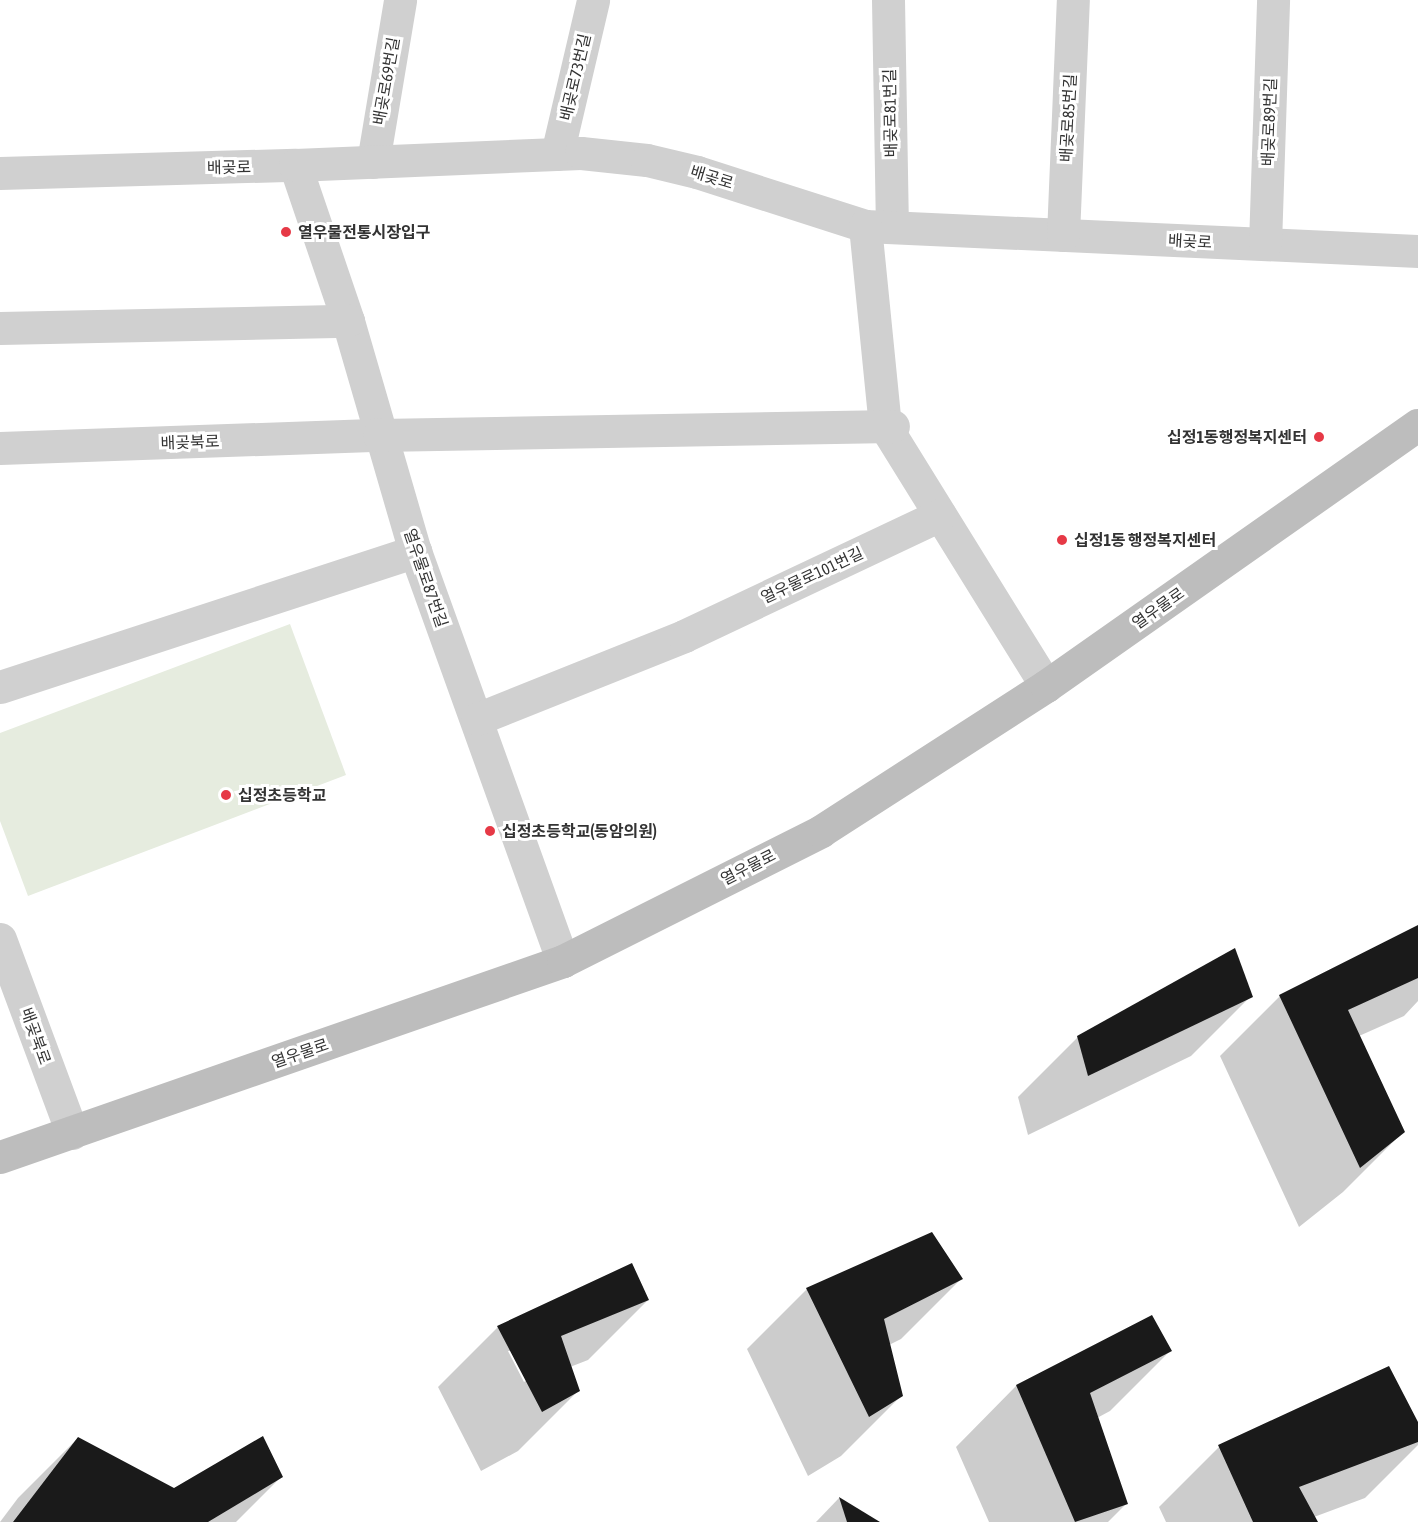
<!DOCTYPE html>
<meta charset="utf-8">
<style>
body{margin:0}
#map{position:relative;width:1418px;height:1522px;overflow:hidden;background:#fff;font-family:"Asap Condensed","Noto Sans KR",sans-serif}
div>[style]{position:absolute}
.green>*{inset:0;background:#e6ecdf}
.shadow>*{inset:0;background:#0003}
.building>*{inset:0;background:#1a1a1a}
.street>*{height:33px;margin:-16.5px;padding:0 16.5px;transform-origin:16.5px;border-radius:16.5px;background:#d0d0d0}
.secondary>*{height:33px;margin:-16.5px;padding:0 16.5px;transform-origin:16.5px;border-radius:16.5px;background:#bdbdbd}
.dots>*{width:16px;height:16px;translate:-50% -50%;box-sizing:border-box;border:3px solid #fff;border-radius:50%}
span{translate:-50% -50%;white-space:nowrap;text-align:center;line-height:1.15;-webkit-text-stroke:6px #fff;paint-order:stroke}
.street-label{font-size:16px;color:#333}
.poi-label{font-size:16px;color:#333;font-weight:700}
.left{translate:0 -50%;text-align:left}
.right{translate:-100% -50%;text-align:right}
</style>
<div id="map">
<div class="green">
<i style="clip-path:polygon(290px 624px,346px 775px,28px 896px,0 821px,0 733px)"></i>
</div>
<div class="shadow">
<i style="clip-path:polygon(1418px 926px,1418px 1001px,1404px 1016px,1359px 1036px,1403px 1132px,1343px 1192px,1299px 1227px,1220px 1056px,1280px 996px)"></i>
<i style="clip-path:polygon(1251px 996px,1191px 1056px,1028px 1135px,1018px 1097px,1078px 1037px)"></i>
<i style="clip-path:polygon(961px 1279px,901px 1339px,889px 1345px,901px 1396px,841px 1456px,808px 1476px,747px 1349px,807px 1289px)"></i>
<i style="clip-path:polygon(evenodd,648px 1300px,588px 1360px,570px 1367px,578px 1391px,518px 1451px,481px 1471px,438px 1387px,498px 1327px,648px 1300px,508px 1351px,512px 1351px,527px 1380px,524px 1382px,508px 1351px)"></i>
<i style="clip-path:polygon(1152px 1317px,1170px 1351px,1110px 1411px,1097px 1418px,1126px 1504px,1108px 1522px,989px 1522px,956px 1447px,1016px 1386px)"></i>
<i style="clip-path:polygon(1418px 1425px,1418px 1445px,1365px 1498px,1314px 1517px,1316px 1522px,1166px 1522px,1159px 1507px,1219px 1447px)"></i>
<i style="clip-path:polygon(78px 1438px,174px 1490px,281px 1477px,236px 1522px,0 1522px,18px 1498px)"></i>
<i style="clip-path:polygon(839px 1498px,877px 1522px,816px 1522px)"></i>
</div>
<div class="building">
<i style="clip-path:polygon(1418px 925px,1418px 978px,1348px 1010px,1405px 1132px,1360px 1168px,1279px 995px)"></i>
<i style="clip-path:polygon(1235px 948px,1253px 997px,1088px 1076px,1077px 1036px)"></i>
<i style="clip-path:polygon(932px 1232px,963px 1279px,884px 1319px,903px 1396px,869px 1417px,806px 1288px)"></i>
<i style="clip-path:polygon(632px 1263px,649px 1300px,561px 1336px,580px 1391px,542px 1412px,497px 1326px)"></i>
<i style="clip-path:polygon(1152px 1315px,1172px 1351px,1090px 1393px,1128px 1504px,1075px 1522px,1016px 1385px)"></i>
<i style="clip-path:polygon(1389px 1366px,1418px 1422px,1418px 1442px,1299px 1487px,1318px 1522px,1253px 1522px,1218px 1445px)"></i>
<i style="clip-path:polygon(263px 1436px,283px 1477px,208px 1522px,13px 1522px,78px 1437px,174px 1488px)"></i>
<i style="clip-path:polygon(839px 1497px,880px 1522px,847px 1522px)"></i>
</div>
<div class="street">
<i style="left:888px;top:0;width:227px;rotate:89deg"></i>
<i style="left:557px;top:154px;width:158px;rotate:-76.8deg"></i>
<i style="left:373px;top:162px;width:164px;rotate:-80.5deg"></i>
<i style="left:295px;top:165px;width:165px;rotate:71.2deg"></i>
<i style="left:348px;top:321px;width:240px;rotate:73.8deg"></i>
<i style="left:415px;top:551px;width:436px;rotate:70.2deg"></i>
<i style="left:0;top:173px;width:295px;rotate:-1.6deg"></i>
<i style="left:295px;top:165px;width:286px;rotate:-2.4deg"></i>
<i style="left:581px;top:153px;width:66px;rotate:6.1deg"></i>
<i style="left:647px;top:160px;width:51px;rotate:13.5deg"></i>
<i style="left:697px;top:172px;width:176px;rotate:17.8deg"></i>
<i style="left:865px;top:226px;width:554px;rotate:2.59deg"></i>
<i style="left:865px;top:226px;width:201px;rotate:84.3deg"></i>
<i style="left:885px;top:426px;width:306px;rotate:58.2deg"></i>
<i style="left:1063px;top:235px;width:235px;rotate:-87.6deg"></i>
<i style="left:1265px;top:244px;width:244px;rotate:-88.1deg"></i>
<i style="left:0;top:328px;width:348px;rotate:-1.2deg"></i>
<i style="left:0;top:448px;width:379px;rotate:-2deg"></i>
<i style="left:379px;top:435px;width:514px;rotate:-1deg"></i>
<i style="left:0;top:687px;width:437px;rotate:-18.1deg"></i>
<i style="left:477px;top:719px;width:223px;rotate:-21.8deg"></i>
<i style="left:684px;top:636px;width:283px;rotate:-25.3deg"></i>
<i style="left:0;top:939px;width:207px;rotate:69.6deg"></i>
</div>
<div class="secondary">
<i style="left:0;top:1157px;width:596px;rotate:-19.19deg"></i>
<i style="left:563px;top:961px;width:289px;rotate:-26.7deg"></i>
<i style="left:821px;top:831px;width:268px;rotate:-32.8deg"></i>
<i style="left:1046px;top:686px;width:454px;rotate:-35.1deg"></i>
</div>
<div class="dots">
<i style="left:286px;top:232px;background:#e63946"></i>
<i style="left:1319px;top:437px;background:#e63946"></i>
<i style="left:1062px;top:540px;background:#e63946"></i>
<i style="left:226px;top:795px;background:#e63946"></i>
<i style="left:490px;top:831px;background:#e63946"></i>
</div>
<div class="street-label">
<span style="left:575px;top:77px;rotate:-77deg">배곶로73번길</span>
<span style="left:386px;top:81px;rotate:-80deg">배곶로69번길</span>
<span style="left:890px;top:113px;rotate:-91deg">배곶로81번길</span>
<span style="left:1068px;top:118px;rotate:-87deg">배곶로85번길</span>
<span style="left:1269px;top:122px;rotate:-88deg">배곶로89번길</span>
<span style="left:229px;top:167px;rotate:-1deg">배곶로</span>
<span style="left:712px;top:177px;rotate:17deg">배곶로</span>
<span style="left:1190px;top:241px;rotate:3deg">배곶로</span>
<span style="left:190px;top:442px;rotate:-2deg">배곶북로</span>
<span style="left:812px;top:575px;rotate:-25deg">열우물로101번길</span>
<span style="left:426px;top:578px;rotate:71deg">열우물로87번길</span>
<span style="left:1158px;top:608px;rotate:-35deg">열우물로</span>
<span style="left:748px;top:867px;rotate:-27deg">열우물로</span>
<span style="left:36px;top:1036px;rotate:70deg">배곶북로</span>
<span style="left:300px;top:1053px;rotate:-19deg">열우물로</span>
</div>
<div class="poi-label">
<span class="left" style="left:298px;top:232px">열우물전통시장입구</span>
<span class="right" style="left:1307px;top:437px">십정1동행정복지센터</span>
<span class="left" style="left:1074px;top:540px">십정1동 행정복지센터</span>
<span class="left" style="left:238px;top:795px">십정초등학교</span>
<span class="left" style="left:502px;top:831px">십정초등학교(동암의원)</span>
</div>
</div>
